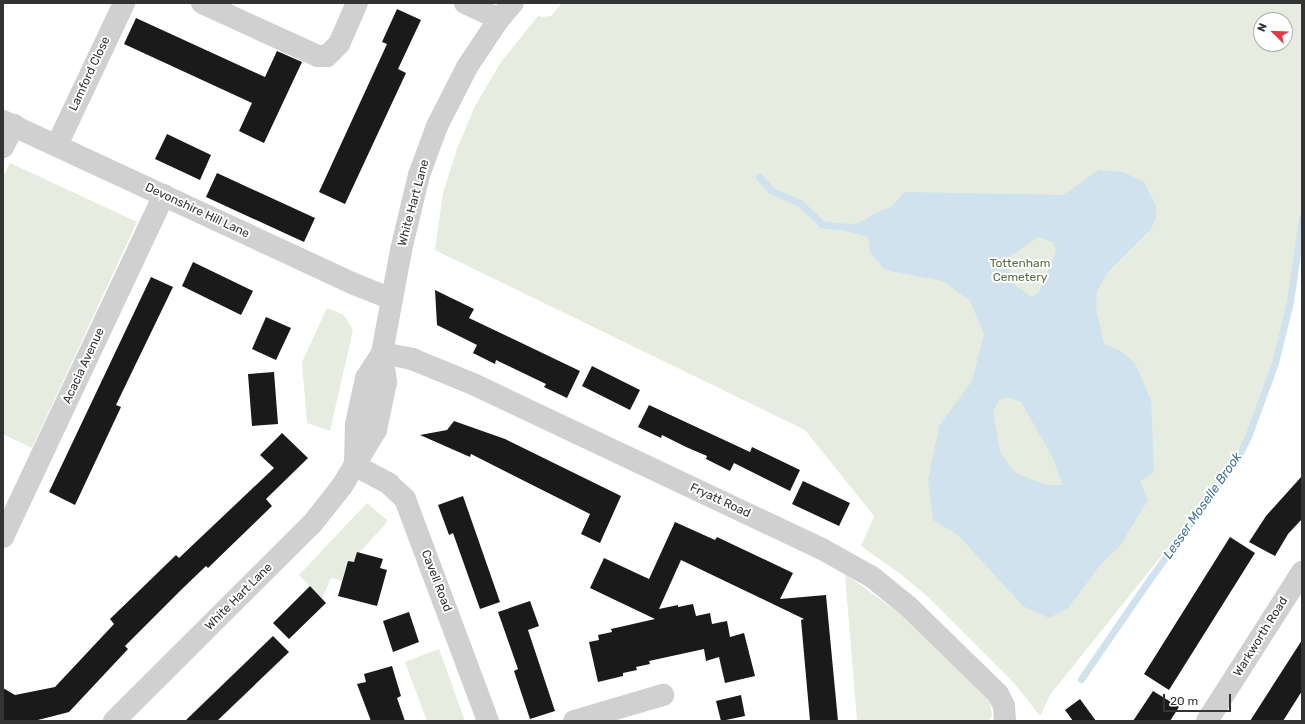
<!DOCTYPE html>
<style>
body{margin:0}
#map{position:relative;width:1305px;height:724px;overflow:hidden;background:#fff;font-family:Rubik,sans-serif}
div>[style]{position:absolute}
.green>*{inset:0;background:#e6ecdf}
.water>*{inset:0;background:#cfe2ee}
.stream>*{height:7px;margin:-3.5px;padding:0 3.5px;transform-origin:3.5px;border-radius:3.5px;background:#cfe2ee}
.building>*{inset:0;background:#1a1a1a}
.minor>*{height:22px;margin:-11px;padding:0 11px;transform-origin:11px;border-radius:11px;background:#d0d0d0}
span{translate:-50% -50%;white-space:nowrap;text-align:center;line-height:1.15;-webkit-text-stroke:4px #fff;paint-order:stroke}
.street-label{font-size:12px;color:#333}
.park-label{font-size:12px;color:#56703f}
.water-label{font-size:13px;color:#3f7597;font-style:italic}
.frame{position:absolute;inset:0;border:4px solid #333;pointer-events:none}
.north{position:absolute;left:1253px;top:12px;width:40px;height:40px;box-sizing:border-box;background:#fff;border:1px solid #adadad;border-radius:50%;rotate:293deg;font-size:11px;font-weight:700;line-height:16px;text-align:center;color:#333}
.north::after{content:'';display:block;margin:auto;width:14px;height:18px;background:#e63946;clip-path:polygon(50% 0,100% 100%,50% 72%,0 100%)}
.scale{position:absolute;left:1163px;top:694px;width:68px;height:18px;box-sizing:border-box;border:2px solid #333;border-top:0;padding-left:5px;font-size:12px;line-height:14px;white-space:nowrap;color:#333;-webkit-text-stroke:3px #fff;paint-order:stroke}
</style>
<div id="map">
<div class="green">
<i style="clip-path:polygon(evenodd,562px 3px,1302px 3px,1302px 225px,1276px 363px,1238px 460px,1050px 695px,1040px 716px,1015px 684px,927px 596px,898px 572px,861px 546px,874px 516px,805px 430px,435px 250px,443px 193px,457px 149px,475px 106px,501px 62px,539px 15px,541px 17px,551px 16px,562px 3px,1261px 20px,1285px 20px,1285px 44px,1261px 44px,1261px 20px)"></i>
<i style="clip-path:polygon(10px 163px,137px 222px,32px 448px,3px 434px,3px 177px)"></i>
<i style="clip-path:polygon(327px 308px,344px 315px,353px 330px,330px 431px,307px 423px,302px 362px)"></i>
<i style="clip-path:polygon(367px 503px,388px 521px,359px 553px,354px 562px,348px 561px,342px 581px,331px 578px,322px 598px,299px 575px)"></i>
<i style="clip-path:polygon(845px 574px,902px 615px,953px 662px,990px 702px,992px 715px,988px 721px,857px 721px)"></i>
<i style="clip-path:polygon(439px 649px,465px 721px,427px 721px,405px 662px)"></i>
</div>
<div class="water">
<i style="clip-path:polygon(evenodd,1099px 170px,1123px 172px,1144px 182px,1156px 206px,1156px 218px,1151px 229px,1107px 273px,1097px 291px,1096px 307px,1104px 344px,1119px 350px,1135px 363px,1151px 400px,1154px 472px,1140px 481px,1148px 500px,1120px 546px,1101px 564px,1068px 608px,1049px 618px,1023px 606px,958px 535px,933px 520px,928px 480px,939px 426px,972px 381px,984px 334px,970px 301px,943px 281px,885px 270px,870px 252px,868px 237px,836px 228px,835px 226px,836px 223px,855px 224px,865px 220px,875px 213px,891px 207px,905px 192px,1063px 195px,1099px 170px,1038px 237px,1053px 242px,1056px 251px,1039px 292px,1031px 297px,1011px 282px,1008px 258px,1038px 237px,1099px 170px,1007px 397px,1021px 402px,1052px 456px,1063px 485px,1047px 485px,1015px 473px,1000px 452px,993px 412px,999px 400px,1007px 397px)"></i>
</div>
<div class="stream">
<i style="left:759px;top:177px;width:19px;rotate:47deg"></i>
<i style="left:772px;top:191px;width:30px;rotate:23deg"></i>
<i style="left:800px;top:203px;width:30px;rotate:44deg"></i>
<i style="left:822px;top:224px;width:13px;rotate:9deg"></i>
<i style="left:1081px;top:679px;width:120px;rotate:-55.5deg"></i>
<i style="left:1149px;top:580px;width:150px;rotate:-54deg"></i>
<i style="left:1237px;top:459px;width:28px;rotate:-64deg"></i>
<i style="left:1249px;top:434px;width:76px;rotate:-69.9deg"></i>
<i style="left:1275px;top:363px;width:63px;rotate:-76.2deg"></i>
<i style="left:1290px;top:302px;width:84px;rotate:-81.8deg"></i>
</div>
<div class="building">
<i style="clip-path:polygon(397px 9px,421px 20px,398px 69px,406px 73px,345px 204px,319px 192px,387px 44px,382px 42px)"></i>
<i style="clip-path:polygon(136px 18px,265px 77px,277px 51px,302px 62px,264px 143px,239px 131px,252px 103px,124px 44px)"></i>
<i style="clip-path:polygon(167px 134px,211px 155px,200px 180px,155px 159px)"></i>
<i style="clip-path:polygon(217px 173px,315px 218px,304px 242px,206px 197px)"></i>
<i style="clip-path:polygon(193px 262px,253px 291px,241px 315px,182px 286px)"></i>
<i style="clip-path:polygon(151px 277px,173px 287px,116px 405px,121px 407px,75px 505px,49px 492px)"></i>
<i style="clip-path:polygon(435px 290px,474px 309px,469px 318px,580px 371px,567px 398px,544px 387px,546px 384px,496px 360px,495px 364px,473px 353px,477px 345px,437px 325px)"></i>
<i style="clip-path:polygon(266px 317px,291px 328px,276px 360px,252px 349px)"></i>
<i style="clip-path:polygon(592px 366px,640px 390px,630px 410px,582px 386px)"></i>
<i style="clip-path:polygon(274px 372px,278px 424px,252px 426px,248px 374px)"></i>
<i style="clip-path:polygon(649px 405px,750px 452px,752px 447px,800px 470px,790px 491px,734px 463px,730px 471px,706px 459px,707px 456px,686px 447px,662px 435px,661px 438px,638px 427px)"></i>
<i style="clip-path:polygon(454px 421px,505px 439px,621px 496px,600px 543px,581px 534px,590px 514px,471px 454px,470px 457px,420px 435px,447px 430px)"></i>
<i style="clip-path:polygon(282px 433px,308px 458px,266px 499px,272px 506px,208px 568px,206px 566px,182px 589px,125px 646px,128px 649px,69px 712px,34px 721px,3px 721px,3px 688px,15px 695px,55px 687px,114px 624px,110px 619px,176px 555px,179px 558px,274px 468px,260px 455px)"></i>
<i style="clip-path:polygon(1302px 476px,1302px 519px,1288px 534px,1275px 556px,1249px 542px,1266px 516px)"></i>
<i style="clip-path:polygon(803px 481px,850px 503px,839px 526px,792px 504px)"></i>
<i style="clip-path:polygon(463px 496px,500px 602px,480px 609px,453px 533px,449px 535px,438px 505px)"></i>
<i style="clip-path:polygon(675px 522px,715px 540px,717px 537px,793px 573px,780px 599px,826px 595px,838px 721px,810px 721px,801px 620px,804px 619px,681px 560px,659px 609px,678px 605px,678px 607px,693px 604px,696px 616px,710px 613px,712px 624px,727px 621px,730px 637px,744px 633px,755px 676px,725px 683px,719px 657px,706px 661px,704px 649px,649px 661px,650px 664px,636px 667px,637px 670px,623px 673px,623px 676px,598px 682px,589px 642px,599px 640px,598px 635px,612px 632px,611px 629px,655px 619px,590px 588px,604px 558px,649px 579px)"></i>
<i style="clip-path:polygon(1230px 537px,1255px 553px,1169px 690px,1144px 674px)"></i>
<i style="clip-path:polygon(357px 552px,383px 559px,380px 568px,387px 570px,377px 606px,338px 596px,348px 561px,354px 562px)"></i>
<i style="clip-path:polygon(310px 586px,326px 603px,289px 639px,273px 623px)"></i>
<i style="clip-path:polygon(530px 601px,539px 626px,528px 630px,555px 711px,530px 719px,514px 671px,518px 669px,498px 612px)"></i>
<i style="clip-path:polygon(409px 612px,419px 642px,393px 652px,383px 621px)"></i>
<i style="clip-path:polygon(273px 636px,289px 652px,217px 721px,185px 721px)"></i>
<i style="clip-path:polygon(1302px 640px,1302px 691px,1283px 721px,1250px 721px)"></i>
<i style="clip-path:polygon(392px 666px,401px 696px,397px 698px,405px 721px,371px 721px,357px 684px,366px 682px,364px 674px)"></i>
<i style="clip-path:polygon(1153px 691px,1179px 707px,1170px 721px,1133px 721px)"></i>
<i style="clip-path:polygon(741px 695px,745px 716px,721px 721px,716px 701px)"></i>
<i style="clip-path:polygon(1080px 699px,1096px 721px,1073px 721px,1065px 710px)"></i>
</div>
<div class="minor">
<i style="left:202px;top:3px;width:128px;rotate:24.6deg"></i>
<i style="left:318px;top:56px;width:9px"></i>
<i style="left:327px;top:56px;width:17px;rotate:-45deg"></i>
<i style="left:339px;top:44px;width:45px;rotate:-66.3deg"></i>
<i style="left:465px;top:3px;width:38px;rotate:25deg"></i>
<i style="left:3px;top:121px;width:387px;rotate:24.9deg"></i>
<i style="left:354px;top:284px;width:41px;rotate:21.5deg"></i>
<i style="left:57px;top:145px;width:157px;rotate:-64.7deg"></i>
<i style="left:3px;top:147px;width:25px;rotate:-63deg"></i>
<i style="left:382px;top:353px;width:31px;rotate:11deg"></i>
<i style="left:412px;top:359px;width:66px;rotate:22.3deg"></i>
<i style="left:473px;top:384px;width:386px;rotate:25.3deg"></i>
<i style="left:822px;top:549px;width:57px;rotate:29.2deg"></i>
<i style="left:872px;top:577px;width:48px;rotate:39deg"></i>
<i style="left:909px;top:607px;width:124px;rotate:44.3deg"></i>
<i style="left:998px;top:694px;width:13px;rotate:63deg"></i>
<i style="left:1004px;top:706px;width:15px;rotate:86deg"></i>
<i style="left:355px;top:464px;width:40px;rotate:-88.6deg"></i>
<i style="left:356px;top:424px;width:47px;rotate:-77.7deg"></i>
<i style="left:366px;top:378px;width:30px;rotate:-57deg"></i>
<i style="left:354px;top:465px;width:40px;rotate:28deg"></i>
<i style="left:389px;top:484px;width:22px;rotate:43deg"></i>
<i style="left:405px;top:499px;width:237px;rotate:69.5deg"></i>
<i style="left:3px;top:537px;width:378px;rotate:-64.8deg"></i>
<i style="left:114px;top:721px;width:279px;rotate:-44.9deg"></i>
<i style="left:312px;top:524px;width:48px;rotate:-51.7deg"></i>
<i style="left:342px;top:486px;width:66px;rotate:-58.7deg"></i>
<i style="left:376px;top:430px;width:49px;rotate:-78.2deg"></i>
<i style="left:386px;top:382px;width:29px;rotate:-98deg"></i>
<i style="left:382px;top:353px;width:105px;rotate:-79.5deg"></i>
<i style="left:401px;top:250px;width:77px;rotate:-76.5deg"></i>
<i style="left:419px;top:175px;width:52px;rotate:-69.8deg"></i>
<i style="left:437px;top:126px;width:66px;rotate:-63deg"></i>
<i style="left:467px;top:67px;width:58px;rotate:-56.3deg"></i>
<i style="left:499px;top:19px;width:21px;rotate:-49deg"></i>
<i style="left:574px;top:721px;width:93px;rotate:-16.3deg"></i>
<i style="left:1207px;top:721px;width:177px;rotate:-57.5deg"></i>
</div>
<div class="street-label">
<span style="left:90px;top:74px;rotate:-65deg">Lamford Close</span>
<span style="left:414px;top:203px;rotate:-75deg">White Hart Lane</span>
<span style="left:197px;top:211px;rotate:25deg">Devonshire Hill Lane</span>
<span style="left:84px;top:366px;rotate:-65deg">Acacia Avenue</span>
<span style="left:720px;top:501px;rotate:25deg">Fryatt Road</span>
<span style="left:436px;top:581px;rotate:69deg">Cavell Road</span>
<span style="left:239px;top:597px;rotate:-45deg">White Hart Lane</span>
<span style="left:1261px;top:637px;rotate:-58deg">Warkworth Road</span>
</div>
<div class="park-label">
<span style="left:1020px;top:271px">Tottenham<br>Cemetery</span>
</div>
<div class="water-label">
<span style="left:1203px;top:506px;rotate:-55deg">Lesser Moselle Brook</span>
</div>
<div class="frame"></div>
<div class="north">N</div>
<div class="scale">20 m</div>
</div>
